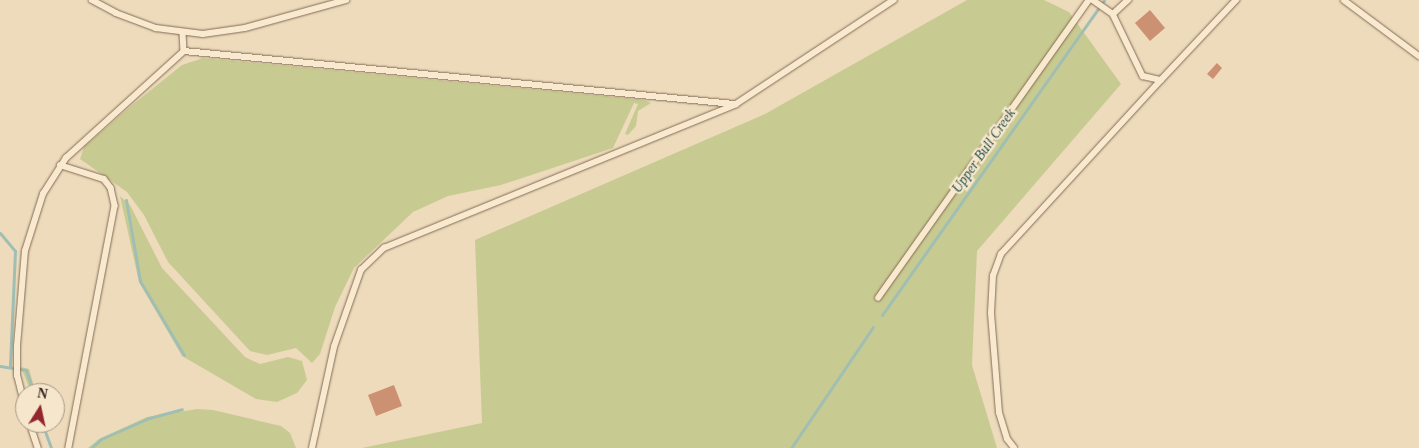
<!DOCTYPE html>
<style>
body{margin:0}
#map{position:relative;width:1419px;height:448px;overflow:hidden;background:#eddbbc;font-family:Georgia,serif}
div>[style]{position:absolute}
.green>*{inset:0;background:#c8cb91}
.stream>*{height:3px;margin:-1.5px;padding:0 1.5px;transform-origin:1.5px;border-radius:1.5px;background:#a0beb3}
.building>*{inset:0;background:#cc9172}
.roads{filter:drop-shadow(0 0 1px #856b56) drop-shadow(0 0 1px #856b56)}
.service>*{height:5.5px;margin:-2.75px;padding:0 2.75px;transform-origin:2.75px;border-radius:2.75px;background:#f9e9cf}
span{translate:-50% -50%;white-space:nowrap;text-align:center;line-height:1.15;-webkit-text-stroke:4.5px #f5e6cc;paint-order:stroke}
.water-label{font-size:14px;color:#2a544e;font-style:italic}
.north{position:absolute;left:15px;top:383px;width:50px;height:50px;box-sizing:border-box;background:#f5e6cc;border:1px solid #a89985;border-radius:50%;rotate:10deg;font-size:14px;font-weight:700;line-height:20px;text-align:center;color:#34251b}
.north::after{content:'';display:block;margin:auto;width:18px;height:22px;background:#94262f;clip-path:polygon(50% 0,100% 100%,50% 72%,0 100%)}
</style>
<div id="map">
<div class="green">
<i style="clip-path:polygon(967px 0,1044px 0,1069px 12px,1121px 84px,977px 251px,972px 365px,997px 448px,362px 448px,482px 423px,475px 240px,765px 114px)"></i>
<i style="clip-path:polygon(203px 58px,644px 100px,651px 103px,638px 111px,636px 126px,628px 135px,625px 134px,638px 104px,634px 103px,613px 148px,501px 185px,448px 196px,413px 212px,354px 268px,335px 307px,320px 354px,312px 363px,296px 348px,267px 355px,250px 351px,168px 262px,144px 215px,127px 192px,80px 159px,84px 147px,131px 106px,182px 65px)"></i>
<i style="clip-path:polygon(120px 196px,130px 205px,162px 268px,245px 357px,260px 364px,288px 357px,302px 361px,307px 380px,297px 393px,277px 402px,256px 399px,182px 356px,139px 282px)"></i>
<i style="clip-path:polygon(21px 367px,29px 369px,36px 393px,31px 393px)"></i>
<i style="clip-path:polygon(197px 409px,213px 410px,281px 426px,290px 433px,296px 448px,88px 448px,99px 439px,147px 417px)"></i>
</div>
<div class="stream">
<i style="left:126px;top:200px;width:82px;rotate:80.2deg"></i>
<i style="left:140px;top:281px;width:86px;rotate:59.3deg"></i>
<i style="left:0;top:233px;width:23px;rotate:50deg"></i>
<i style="left:15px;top:251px;width:116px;rotate:92.5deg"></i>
<i style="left:882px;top:315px;width:385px;rotate:-54.8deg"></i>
<i style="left:0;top:366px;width:26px;rotate:9deg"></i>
<i style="left:26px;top:370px;width:24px;rotate:71deg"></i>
<i style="left:42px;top:423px;width:27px;rotate:70deg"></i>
<i style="left:91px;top:448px;width:13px;rotate:-42deg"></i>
<i style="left:101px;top:439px;width:52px;rotate:-23.6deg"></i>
<i style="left:149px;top:418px;width:34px;rotate:-15deg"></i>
<i style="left:791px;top:448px;width:146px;rotate:-55.9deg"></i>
</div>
<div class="building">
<i style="clip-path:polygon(1150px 10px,1165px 28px,1150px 41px,1135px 23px)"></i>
<i style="clip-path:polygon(1217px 63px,1222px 68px,1213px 79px,1207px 74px)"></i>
<i style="clip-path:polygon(394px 385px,402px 406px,376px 416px,368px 395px)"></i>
</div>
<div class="roads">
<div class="service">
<i style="left:92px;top:0;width:27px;rotate:28deg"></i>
<i style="left:116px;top:13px;width:43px;rotate:20.6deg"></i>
<i style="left:156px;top:28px;width:47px;rotate:7.3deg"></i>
<i style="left:203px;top:34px;width:42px;rotate:-8.1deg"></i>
<i style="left:245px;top:28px;width:105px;rotate:-15.5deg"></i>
<i style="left:1093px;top:0;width:24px;rotate:35deg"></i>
<i style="left:1113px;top:14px;width:69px;rotate:64.2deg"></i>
<i style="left:1143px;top:76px;width:18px;rotate:13deg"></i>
<i style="left:1161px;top:80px;width:110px;rotate:-46.8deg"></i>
<i style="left:1344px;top:0;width:94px;rotate:36.7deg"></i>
<i style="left:1113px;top:14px;width:21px;rotate:-43deg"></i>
<i style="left:183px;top:33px;width:18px;rotate:87deg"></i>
<i style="left:184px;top:51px;width:553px;rotate:5.5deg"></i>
<i style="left:60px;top:165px;width:46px;rotate:17.7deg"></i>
<i style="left:104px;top:179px;width:11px;rotate:52deg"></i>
<i style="left:111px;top:188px;width:18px;rotate:77deg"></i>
<i style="left:115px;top:206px;width:246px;rotate:100.8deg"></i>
<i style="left:878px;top:298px;width:365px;rotate:-54.7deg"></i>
<i style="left:25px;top:407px;width:32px;rotate:-104deg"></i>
<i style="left:17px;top:376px;width:30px;rotate:-90deg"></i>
<i style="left:17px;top:346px;width:95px;rotate:-85.2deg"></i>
<i style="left:25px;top:251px;width:60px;rotate:-72.5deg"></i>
<i style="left:43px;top:194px;width:43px;rotate:-57.4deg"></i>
<i style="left:66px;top:158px;width:159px;rotate:-42.2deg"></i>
<i style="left:30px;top:423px;width:26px;rotate:72deg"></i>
<i style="left:312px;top:448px;width:103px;rotate:-77.7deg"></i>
<i style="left:334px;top:347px;width:82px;rotate:-70.7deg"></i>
<i style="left:361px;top:270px;width:32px;rotate:-44deg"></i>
<i style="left:384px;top:248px;width:380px;rotate:-22.2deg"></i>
<i style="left:736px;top:104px;width:189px;rotate:-33.4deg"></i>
<i style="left:1014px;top:448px;width:11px;rotate:-128deg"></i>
<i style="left:1007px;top:439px;width:27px;rotate:-107deg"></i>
<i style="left:999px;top:413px;width:100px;rotate:-94.6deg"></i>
<i style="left:991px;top:313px;width:37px;rotate:-87deg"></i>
<i style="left:993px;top:276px;width:23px;rotate:-70deg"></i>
<i style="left:1001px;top:254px;width:236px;rotate:-47.4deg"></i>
</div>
</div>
<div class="water-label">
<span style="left:984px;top:151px;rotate:-55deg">Upper Bull Creek</span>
</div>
<div class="north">N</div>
</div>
